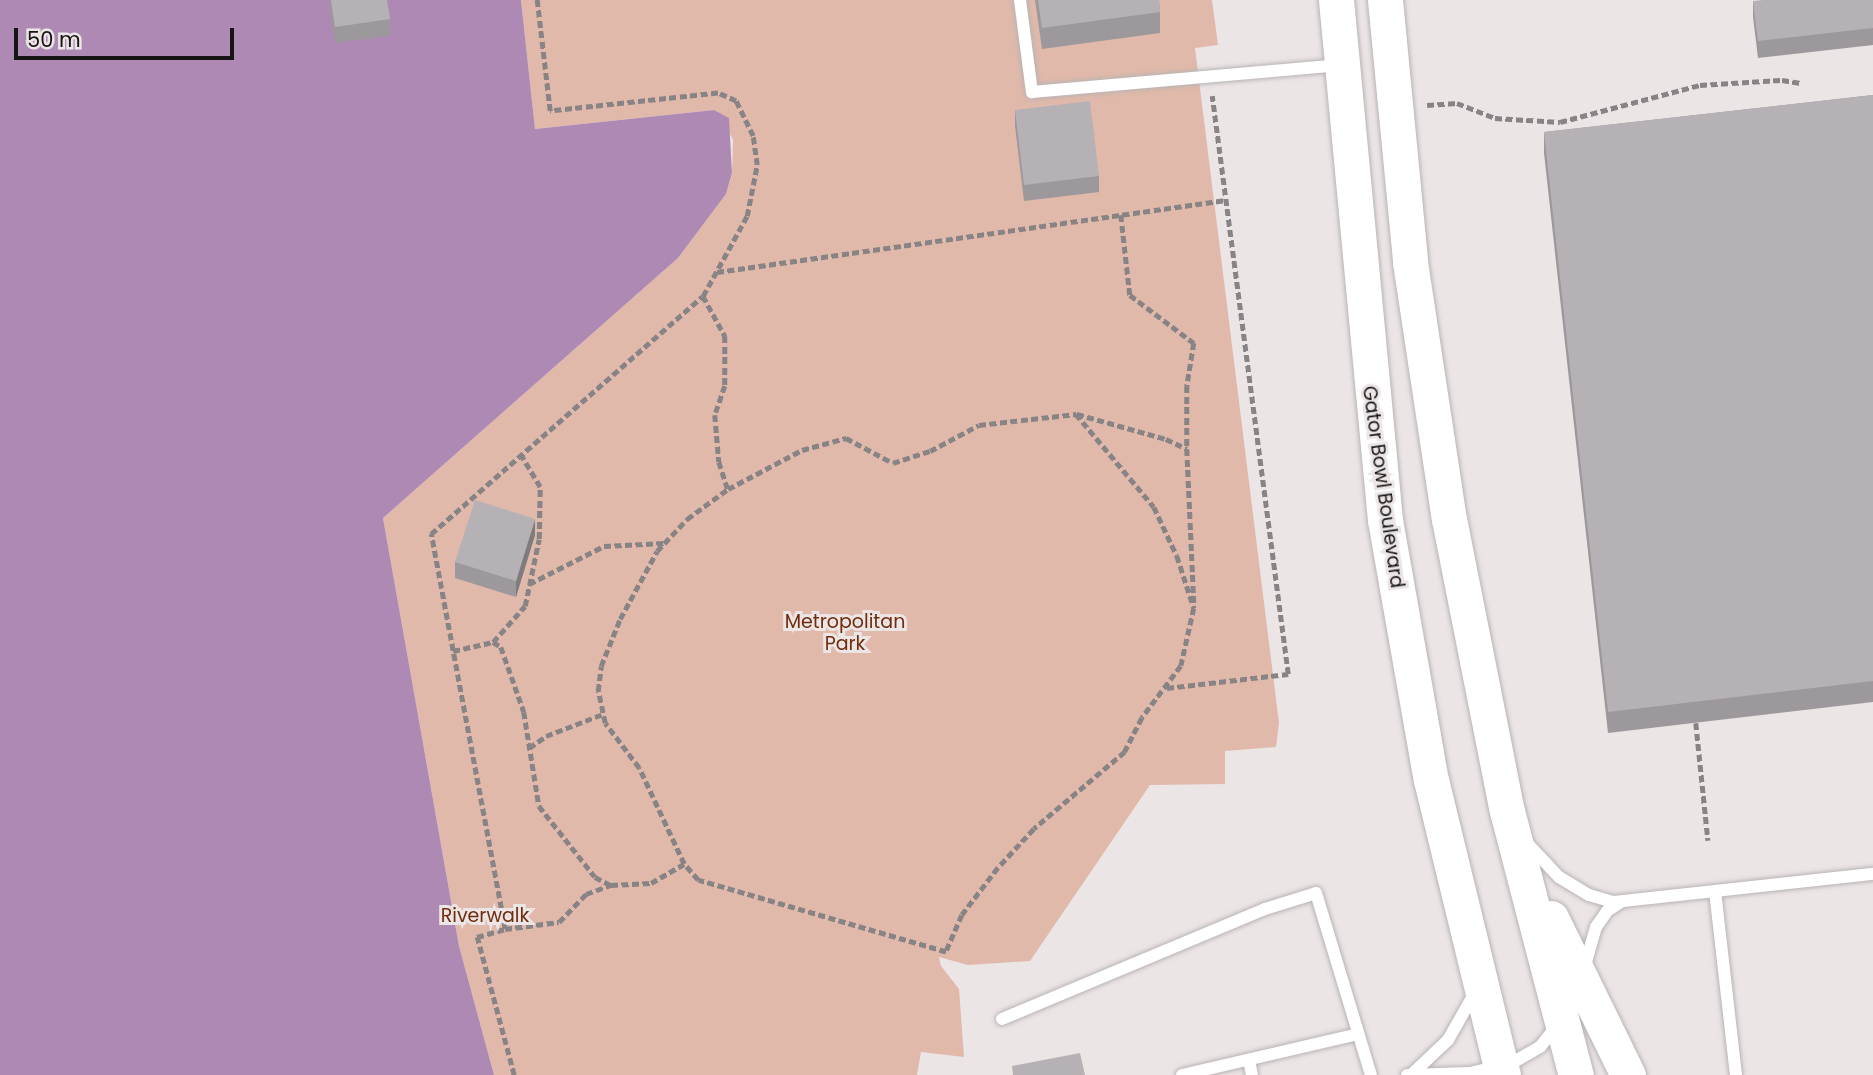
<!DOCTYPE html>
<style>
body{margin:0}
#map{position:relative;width:1873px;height:1075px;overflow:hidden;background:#ece5e6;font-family:Poppins,sans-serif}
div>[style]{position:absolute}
.green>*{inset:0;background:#e0b9aa}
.water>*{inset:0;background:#ae89b4}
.path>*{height:4.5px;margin-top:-2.25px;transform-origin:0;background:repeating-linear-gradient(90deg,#888384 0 7px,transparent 0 10.5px)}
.roads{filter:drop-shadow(0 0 2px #b9b3b4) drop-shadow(0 0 2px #b9b3b4)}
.service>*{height:12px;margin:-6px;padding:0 6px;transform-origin:6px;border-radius:6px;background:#fff}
.secondary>*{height:35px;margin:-17.5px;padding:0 17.5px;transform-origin:17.5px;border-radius:17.5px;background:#fff}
.wall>*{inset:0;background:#9d989b}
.shaded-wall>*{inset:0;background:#7f7c7e}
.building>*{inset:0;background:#b6b1b4}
span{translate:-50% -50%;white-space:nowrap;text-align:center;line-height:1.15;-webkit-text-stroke:6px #ece5e6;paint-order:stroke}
.street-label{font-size:19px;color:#161414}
.park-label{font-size:19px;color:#702c0b}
.scale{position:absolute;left:14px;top:28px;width:220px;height:32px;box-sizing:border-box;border:4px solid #161414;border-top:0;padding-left:9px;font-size:21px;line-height:24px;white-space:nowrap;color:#161414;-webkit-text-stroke:5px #ece5e6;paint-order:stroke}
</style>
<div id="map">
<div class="green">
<i style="clip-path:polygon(521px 0,1212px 0,1218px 45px,1195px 48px,1279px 723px,1276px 747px,1225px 751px,1225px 784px,1150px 785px,1030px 961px,968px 965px,939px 957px,941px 966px,959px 989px,964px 1057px,921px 1052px,917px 1075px,494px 1075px,459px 946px,383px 518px,678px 258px,726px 194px,732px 174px,733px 139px,714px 110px,535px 129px)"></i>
</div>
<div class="water">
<i style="clip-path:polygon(0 0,521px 0,535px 129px,714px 110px,729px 118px,732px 173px,726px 194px,678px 258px,383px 518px,459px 946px,494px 1075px,0 1075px)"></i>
</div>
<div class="path">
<i style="left:1427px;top:105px;width:30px;rotate:-4deg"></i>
<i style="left:1457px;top:103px;width:41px;rotate:21.5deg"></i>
<i style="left:1495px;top:118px;width:65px;rotate:3.5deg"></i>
<i style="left:1560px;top:122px;width:145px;rotate:-14.8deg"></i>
<i style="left:1700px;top:85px;width:82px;rotate:-3.5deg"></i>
<i style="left:1782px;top:80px;width:19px;rotate:9deg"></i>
<i style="left:1121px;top:215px;width:81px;rotate:83.6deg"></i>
<i style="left:1130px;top:295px;width:80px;rotate:36.9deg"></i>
<i style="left:1194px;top:343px;width:44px;rotate:99.2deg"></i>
<i style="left:1187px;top:386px;width:63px;rotate:90deg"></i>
<i style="left:717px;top:272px;width:514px;rotate:-8.05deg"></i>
<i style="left:703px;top:296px;width:46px;rotate:61.2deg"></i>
<i style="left:725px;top:336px;width:50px;rotate:90deg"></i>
<i style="left:725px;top:386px;width:31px;rotate:109deg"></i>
<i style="left:715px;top:415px;width:47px;rotate:85.1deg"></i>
<i style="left:719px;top:462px;width:28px;rotate:72deg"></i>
<i style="left:728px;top:489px;width:84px;rotate:-27.8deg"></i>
<i style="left:802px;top:450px;width:46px;rotate:-15.3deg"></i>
<i style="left:846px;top:438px;width:53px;rotate:28deg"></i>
<i style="left:893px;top:463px;width:39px;rotate:-18deg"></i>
<i style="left:930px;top:451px;width:55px;rotate:-28deg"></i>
<i style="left:979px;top:425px;width:98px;rotate:-6.5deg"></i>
<i style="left:1076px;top:414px;width:121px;rotate:50deg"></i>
<i style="left:1154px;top:507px;width:54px;rotate:64.9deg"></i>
<i style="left:1177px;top:556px;width:55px;rotate:71.9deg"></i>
<i style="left:1194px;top:608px;width:59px;rotate:102.6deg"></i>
<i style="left:1181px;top:666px;width:65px;rotate:126.9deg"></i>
<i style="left:1142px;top:718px;width:38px;rotate:117deg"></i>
<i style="left:1125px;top:752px;width:119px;rotate:139.8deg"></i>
<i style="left:1034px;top:829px;width:53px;rotate:132.7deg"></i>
<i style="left:998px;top:868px;width:59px;rotate:127.5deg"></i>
<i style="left:962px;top:915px;width:40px;rotate:113.4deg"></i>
<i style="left:946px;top:952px;width:258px;rotate:-163.8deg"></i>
<i style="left:698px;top:880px;width:21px;rotate:-131deg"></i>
<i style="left:684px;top:864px;width:106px;rotate:-115.1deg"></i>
<i style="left:639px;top:768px;width:56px;rotate:-127.1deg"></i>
<i style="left:605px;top:723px;width:33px;rotate:-102deg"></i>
<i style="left:598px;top:691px;width:25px;rotate:-83deg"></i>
<i style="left:601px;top:666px;width:51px;rotate:-68deg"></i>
<i style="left:620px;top:619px;width:77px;rotate:-61.4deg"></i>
<i style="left:657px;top:551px;width:44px;rotate:-46.8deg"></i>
<i style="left:687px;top:519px;width:51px;rotate:-36.2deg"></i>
<i style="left:1077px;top:414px;width:92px;rotate:15.7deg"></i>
<i style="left:1166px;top:439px;width:23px;rotate:25deg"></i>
<i style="left:1187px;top:449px;width:155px;rotate:87.4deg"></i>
<i style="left:529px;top:584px;width:84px;rotate:-26.9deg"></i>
<i style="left:604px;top:546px;width:60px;rotate:-2.9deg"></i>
<i style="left:493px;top:642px;width:9px;rotate:32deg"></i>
<i style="left:501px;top:647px;width:69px;rotate:70.5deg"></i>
<i style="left:524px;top:712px;width:95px;rotate:80.9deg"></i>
<i style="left:539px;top:806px;width:90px;rotate:51.7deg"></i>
<i style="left:595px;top:877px;width:18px;rotate:27deg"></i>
<i style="left:453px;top:651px;width:41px;rotate:-12.7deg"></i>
<i style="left:493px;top:642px;width:48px;rotate:-48.4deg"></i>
<i style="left:525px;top:606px;width:68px;rotate:-78.2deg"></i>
<i style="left:539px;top:539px;width:52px;rotate:-88.9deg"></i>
<i style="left:540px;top:487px;width:37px;rotate:-121deg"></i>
<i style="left:1167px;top:688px;width:122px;rotate:-6.6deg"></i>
<i style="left:1288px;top:674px;width:583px;rotate:-97.49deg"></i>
<i style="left:1696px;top:723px;width:118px;rotate:84.1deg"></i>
<i style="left:529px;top:748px;width:21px;rotate:-35deg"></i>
<i style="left:546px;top:736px;width:61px;rotate:-21.1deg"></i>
<i style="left:505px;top:929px;width:54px;rotate:-7.4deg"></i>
<i style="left:559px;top:922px;width:39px;rotate:-46deg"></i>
<i style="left:586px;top:894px;width:27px;rotate:-20deg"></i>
<i style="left:611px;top:885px;width:40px;rotate:-2.9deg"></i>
<i style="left:651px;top:883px;width:38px;rotate:-30deg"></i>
<i style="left:514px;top:1075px;width:143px;rotate:-105deg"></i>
<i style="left:477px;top:937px;width:29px;rotate:-16deg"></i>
<i style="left:505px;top:929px;width:402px;rotate:-100.6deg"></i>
<i style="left:431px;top:534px;width:361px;rotate:-41.2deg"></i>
<i style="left:703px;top:296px;width:91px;rotate:-61.2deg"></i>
<i style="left:747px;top:216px;width:52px;rotate:-78.9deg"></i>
<i style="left:757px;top:165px;width:29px;rotate:-98deg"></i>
<i style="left:753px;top:136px;width:39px;rotate:-116deg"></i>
<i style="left:736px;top:101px;width:20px;rotate:-156deg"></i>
<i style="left:718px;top:93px;width:169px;rotate:173.9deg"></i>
<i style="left:550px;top:111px;width:112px;rotate:-96.7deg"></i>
</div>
<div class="roads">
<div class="service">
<i style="left:1020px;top:0;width:93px;rotate:82.6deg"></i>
<i style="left:1032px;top:92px;width:310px;rotate:-5deg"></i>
<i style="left:1528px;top:844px;width:45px;rotate:46.8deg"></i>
<i style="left:1559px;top:877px;width:35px;rotate:31deg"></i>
<i style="left:1589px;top:895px;width:26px;rotate:16deg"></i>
<i style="left:1614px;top:902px;width:261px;rotate:-6.2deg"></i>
<i style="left:1715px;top:891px;width:185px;rotate:83.5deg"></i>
<i style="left:1584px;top:969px;width:44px;rotate:-74.1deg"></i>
<i style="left:1596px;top:927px;width:19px;rotate:-55deg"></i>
<i style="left:1607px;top:911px;width:17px;rotate:-33deg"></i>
<i style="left:1002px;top:1019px;width:285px;rotate:-22.7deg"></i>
<i style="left:1265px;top:909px;width:53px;rotate:-17.4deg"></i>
<i style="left:1316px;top:893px;width:190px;rotate:73.2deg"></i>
<i style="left:1249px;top:1060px;width:15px;rotate:79deg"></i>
<i style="left:1412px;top:1074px;width:50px;rotate:-43.4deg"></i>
<i style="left:1448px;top:1040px;width:51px;rotate:-60.4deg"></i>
<i style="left:1182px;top:1075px;width:181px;rotate:-13.1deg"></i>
<i style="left:1407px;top:1075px;width:63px;rotate:-1.8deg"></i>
<i style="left:1470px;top:1073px;width:43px;rotate:-13.4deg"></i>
<i style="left:1512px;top:1063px;width:32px;rotate:-30deg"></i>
<i style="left:1540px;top:1047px;width:28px;rotate:-52deg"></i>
</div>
<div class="secondary">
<i style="left:1336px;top:0;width:522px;rotate:84.62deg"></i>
<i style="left:1385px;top:520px;width:264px;rotate:80deg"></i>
<i style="left:1431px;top:780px;width:304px;rotate:76.3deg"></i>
<i style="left:1385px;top:0;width:263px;rotate:84.5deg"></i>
<i style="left:1410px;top:262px;width:260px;rotate:81.4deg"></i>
<i style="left:1449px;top:519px;width:298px;rotate:78.8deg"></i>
<i style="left:1507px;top:811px;width:273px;rotate:75.4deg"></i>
<i style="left:1551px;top:918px;width:175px;rotate:63.9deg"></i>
</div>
</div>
<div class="wall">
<i style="clip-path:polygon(329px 0,387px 0,390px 19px,390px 36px,335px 43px)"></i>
<i style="clip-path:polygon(1035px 0,1159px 0,1160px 12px,1160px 33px,1042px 49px)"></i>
<i style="clip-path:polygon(1873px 0,1873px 45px,1758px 58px,1753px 17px,1753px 1px)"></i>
<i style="clip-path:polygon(1873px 95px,1873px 702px,1608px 733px,1544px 153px,1544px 132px)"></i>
<i style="clip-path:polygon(1015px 110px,1099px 176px,1099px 192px,1024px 201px,1015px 126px)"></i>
<i style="clip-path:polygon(535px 535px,516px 597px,455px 578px,455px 562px)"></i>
</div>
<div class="shaded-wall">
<i style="clip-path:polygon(535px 519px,535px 535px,516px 597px,516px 581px)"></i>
</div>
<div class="building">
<i style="clip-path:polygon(331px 0,387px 0,390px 19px,335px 27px)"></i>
<i style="clip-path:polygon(1038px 0,1159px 0,1160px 12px,1042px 28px)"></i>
<i style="clip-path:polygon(1763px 0,1873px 0,1873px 28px,1758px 41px,1753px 1px)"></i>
<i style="clip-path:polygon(1873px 95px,1873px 681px,1608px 712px,1544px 132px)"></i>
<i style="clip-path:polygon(1090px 101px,1099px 176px,1024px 185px,1015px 110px)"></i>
<i style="clip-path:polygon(475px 500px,535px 519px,516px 581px,455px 562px)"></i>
<i style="clip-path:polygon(1080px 1053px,1085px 1075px,1013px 1075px,1012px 1066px)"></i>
</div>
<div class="street-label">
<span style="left:1383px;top:487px;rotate:82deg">Gator Bowl Boulevard</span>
</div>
<div class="park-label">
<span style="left:845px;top:633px">Metropolitan<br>Park</span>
<span style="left:485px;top:916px">Riverwalk</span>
</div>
<div class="scale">50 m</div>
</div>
